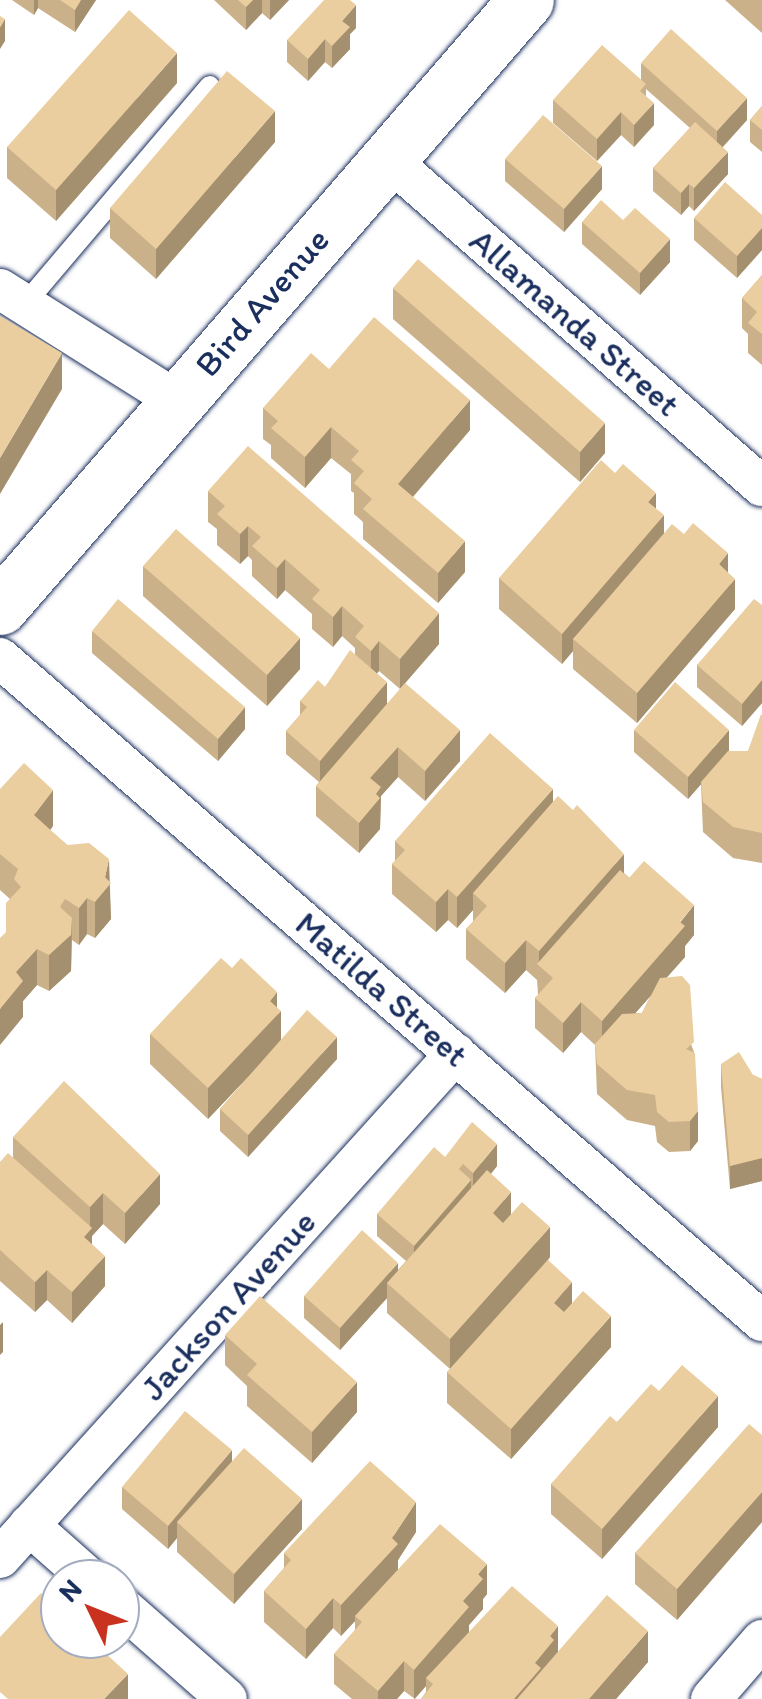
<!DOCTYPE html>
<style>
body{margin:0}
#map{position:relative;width:762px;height:1699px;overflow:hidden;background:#fff;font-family:Itim,sans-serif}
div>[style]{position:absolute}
.roads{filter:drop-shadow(0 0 2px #1b2f5e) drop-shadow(0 0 2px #1b2f5e)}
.lane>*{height:20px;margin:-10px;padding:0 10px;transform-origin:10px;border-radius:10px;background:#fff}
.street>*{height:40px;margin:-20px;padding:0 20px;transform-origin:20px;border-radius:20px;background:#fff}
.secondary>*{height:55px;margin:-27.5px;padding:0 27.5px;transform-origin:27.5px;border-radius:27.5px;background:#fff}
.wall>*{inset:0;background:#cab189}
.shaded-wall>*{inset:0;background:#a4906f}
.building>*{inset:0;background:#ebce9f}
span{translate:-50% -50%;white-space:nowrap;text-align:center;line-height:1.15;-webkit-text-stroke:10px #fff;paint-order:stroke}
.street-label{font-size:35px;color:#1b2f5e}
.north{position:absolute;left:40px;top:1559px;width:100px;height:100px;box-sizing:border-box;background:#fff;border:2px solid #a4acbf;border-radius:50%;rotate:313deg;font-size:28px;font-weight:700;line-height:40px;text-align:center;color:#1b2f5e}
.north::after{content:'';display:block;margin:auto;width:35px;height:45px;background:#c8321e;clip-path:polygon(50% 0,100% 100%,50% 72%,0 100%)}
</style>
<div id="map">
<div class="roads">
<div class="lane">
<i style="left:24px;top:305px;width:287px;rotate:-49.7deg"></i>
</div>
<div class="street">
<i style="left:387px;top:158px;width:498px;rotate:41.2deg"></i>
<i style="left:0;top:289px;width:208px;rotate:32.2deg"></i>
<i style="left:0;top:658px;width:1010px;rotate:41.03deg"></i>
<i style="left:29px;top:1525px;width:81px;rotate:41.5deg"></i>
<i style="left:0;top:1558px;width:680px;rotate:-47.92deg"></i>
<i style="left:120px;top:1605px;width:142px;rotate:41.3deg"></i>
<i style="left:711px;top:1699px;width:78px;rotate:-49.2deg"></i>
</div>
<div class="secondary">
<i style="left:0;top:607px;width:803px;rotate:-49.09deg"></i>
</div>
</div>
<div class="wall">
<i style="clip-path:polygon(12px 0,96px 0,75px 32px,38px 8px,34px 15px)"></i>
<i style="clip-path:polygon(214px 0,289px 0,270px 20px,262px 13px,246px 30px)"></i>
<i style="clip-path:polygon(725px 0,762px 0,762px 33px)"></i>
<i style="clip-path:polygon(356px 28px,350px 34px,350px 49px,332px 68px,325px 62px,308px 81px,287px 62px,287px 40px)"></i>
<i style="clip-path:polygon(641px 63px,747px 120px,723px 147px,728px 174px,694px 211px,689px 206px,681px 215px,653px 191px,653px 168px,690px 128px,646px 89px,646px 96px,654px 125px,634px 147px,621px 135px,597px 161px,553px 123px,553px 100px,641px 80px)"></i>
<i style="clip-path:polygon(177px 83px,56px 221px,7px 178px,7px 147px)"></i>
<i style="clip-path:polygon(762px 106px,762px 152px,750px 142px,750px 120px)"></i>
<i style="clip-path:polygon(275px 142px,156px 279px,110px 238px,110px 208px)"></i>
<i style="clip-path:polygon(505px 159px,602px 189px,564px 232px,505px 181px)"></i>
<i style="clip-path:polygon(762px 215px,762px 250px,737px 278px,694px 240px,694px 218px)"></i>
<i style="clip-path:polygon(623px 220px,670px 262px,640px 295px,582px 244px,582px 222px)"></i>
<i style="clip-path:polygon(762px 275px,762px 365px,748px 353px,748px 334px,742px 328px,742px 298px)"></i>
<i style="clip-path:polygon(393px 288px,605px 453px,580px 482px,393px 319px)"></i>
<i style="clip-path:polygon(329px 369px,470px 430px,413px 497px,465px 572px,438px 603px,363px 539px,363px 522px,354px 514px,354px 493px,351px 491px,351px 474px,331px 458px,305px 488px,271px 458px,271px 445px,263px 439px,263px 408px)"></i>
<i style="clip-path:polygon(208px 491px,439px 644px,400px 689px,379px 671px,377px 673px,387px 703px,460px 761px,425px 801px,398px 777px,381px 796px,380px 829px,359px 853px,316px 816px,316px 786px,319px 782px,286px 754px,286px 731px,300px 715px,300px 701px,325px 687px,355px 654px,355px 648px,342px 636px,333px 647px,312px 629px,312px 614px,285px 590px,277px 599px,252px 576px,252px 560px,248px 556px,240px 564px,217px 545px,217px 529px,208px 522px)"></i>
<i style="clip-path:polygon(656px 509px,664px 534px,728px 573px,735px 609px,637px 723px,573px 669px,573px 651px,562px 664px,499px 609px,499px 578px)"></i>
<i style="clip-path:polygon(143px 566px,300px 669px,267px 706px,143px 596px)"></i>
<i style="clip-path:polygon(762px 605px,762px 703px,742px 726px,697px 687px,697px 665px)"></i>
<i style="clip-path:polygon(92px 631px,245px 729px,218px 761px,92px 653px)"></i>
<i style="clip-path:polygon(762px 716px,762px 863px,733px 858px,703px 832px,701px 784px,688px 799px,634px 752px,634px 730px,729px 751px,748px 751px)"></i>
<i style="clip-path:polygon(0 789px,53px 826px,50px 830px,109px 881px,111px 919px,95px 938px,87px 934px,79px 945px,72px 940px,71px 971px,49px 991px,37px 985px,23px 1001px,23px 1017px,6px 932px,10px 899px,0 890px)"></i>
<i style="clip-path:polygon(evenodd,553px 802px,624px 873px,694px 935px,685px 946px,685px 957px,666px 978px,694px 1052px,698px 1141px,690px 1151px,669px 1152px,657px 1142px,655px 1126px,627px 1120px,597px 1094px,595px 1045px,581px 1032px,563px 1053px,535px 1028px,535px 998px,538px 995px,537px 980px,526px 970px,505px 993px,466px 959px,466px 929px,473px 922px,473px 910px,457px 928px,448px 920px,436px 932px,392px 894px,392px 864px,395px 861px,395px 841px,553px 802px,651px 995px,642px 1013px,635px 1013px,651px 995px)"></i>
<i style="clip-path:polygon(277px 1008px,281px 1040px,337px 1059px,248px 1157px,220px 1131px,220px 1109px,249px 1076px,208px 1119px,150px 1064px,150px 1034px)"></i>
<i style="clip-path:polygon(721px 1064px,753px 1075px,762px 1079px,762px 1181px,730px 1189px,721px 1087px)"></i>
<i style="clip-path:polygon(13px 1137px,160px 1204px,125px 1244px,103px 1224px,92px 1236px,92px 1244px,105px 1286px,72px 1323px,47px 1300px,35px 1312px,0 1281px,0 1162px,13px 1158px)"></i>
<i style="clip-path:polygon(445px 1157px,497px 1166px,491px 1174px,511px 1214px,550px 1257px,548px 1260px,572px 1303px,611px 1347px,511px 1459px,447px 1403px,447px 1372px,450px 1369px,387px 1313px,387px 1298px,340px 1350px,304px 1318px,304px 1296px,398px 1270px,406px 1261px,377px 1236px,377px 1214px)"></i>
<i style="clip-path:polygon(225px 1335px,357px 1412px,312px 1463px,247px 1406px,247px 1386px,225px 1365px)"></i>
<i style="clip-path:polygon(659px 1391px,718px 1427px,602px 1559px,551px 1514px,551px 1484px,617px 1422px)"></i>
<i style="clip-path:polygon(762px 1435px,762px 1522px,677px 1620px,635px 1584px,635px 1553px)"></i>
<i style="clip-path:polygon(232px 1461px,302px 1529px,234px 1604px,177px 1552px,177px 1538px,168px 1549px,122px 1509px,122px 1487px)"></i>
<i style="clip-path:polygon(416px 1532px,398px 1560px,398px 1569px,487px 1594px,483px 1599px,483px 1609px,469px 1625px,469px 1632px,558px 1652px,648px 1662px,616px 1699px,421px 1699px,426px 1692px,426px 1686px,415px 1699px,404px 1691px,397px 1699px,352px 1699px,334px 1684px,334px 1654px,355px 1630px,355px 1621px,341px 1636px,333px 1628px,306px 1659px,264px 1622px,264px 1591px,284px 1568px,284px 1553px)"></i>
</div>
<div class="shaded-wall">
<i style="clip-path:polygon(34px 0,38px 0,38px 8px,34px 15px)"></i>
<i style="clip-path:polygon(81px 0,96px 0,75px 32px,75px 10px)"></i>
<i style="clip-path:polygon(253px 0,262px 0,262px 13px,246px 30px,246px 7px)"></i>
<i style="clip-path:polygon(270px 0,289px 0,270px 20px)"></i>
<i style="clip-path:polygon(356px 5px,356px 28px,350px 34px,350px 49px,332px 68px,332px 46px,342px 21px)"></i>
<i style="clip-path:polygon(5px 19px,5px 41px,0 49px,0 27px)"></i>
<i style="clip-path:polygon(325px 39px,325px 62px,308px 81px,308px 59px)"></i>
<i style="clip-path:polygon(177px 53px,177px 83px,56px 221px,56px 190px)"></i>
<i style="clip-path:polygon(747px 98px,747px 120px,717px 153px,717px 131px)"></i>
<i style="clip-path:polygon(654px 103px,654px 125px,634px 147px,634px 125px)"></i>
<i style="clip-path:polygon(275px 111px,275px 142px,156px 279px,156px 249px)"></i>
<i style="clip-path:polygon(621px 112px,621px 135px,597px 161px,597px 139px)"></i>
<i style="clip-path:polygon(728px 152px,728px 174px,694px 211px,694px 188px)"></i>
<i style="clip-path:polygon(602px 166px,602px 189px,564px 232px,564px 209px)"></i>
<i style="clip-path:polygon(689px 184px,689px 206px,681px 215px,681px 193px)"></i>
<i style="clip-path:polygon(762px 228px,762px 250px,737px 278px,737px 256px)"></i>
<i style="clip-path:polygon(670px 239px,670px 262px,640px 295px,640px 273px)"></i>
<i style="clip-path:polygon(62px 353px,62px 389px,0 494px,0 458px)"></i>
<i style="clip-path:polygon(470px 400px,470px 430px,398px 514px,398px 484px)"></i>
<i style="clip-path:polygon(605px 423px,605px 453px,580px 482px,580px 452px)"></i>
<i style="clip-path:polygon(331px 427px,331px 458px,305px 488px,305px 457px)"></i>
<i style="clip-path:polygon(656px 493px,656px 523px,648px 502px)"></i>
<i style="clip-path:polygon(664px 515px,664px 545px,573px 639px,573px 651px,562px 664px,562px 634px)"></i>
<i style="clip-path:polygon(248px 526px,248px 556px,240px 564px,240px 534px)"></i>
<i style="clip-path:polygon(465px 541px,465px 572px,438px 603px,438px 573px)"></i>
<i style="clip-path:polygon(728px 553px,728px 583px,719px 564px)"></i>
<i style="clip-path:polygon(285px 559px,285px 590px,277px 599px,277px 568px)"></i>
<i style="clip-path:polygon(735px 579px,735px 609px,637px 723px,637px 693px)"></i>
<i style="clip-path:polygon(342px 606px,342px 636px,333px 647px,333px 617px)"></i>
<i style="clip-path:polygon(439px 613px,439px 644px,400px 689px,400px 659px)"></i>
<i style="clip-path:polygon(300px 638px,300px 669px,267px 706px,267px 675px)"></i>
<i style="clip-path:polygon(379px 641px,379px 671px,371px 681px,371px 651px)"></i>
<i style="clip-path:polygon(762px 680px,762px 703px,742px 726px,742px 704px)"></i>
<i style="clip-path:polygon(387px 682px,387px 704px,320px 783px,320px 761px)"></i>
<i style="clip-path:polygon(245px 707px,245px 729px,218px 761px,218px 739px)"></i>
<i style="clip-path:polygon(460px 730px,460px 761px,425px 801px,425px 771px)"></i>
<i style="clip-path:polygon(729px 730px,729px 753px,688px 799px,688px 777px)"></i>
<i style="clip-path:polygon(398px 747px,398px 777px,381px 796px,380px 829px,359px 853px,359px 823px,370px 778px)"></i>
<i style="clip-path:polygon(553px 789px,553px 819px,473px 893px,473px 910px,457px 928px,457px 897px)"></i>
<i style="clip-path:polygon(53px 790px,53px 826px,34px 851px,34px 815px)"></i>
<i style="clip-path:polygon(624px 854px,624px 885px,539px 966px,539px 951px)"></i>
<i style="clip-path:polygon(109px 859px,111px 919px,95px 938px,95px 902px,105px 877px)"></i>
<i style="clip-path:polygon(448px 889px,448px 920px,436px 932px,436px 902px)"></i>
<i style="clip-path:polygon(87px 898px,87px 934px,79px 945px,79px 908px)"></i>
<i style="clip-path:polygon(694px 905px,694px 935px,685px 946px,685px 957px,602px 1051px,602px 1021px)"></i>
<i style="clip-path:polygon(72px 918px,71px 971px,49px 991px,49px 955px)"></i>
<i style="clip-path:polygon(526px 940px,526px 970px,505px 993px,505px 963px)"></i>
<i style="clip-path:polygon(37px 949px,37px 985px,23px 1001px,23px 1017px,0 1045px,0 1009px,16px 972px)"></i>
<i style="clip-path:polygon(277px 992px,277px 1015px,281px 1011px,281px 1042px,208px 1119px,208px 1088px,270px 1001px)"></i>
<i style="clip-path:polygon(581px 1002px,581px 1032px,563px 1053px,563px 1023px)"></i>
<i style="clip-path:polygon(337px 1037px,337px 1059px,248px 1157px,248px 1135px)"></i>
<i style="clip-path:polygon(698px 1111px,698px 1141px,690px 1151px,690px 1121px)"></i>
<i style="clip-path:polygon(497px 1144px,497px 1166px,473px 1195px,473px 1173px)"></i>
<i style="clip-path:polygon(762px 1158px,762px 1181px,730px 1189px,730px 1166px)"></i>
<i style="clip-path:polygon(160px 1174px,160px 1204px,125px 1244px,125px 1213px)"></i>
<i style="clip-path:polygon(471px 1180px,471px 1202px,414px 1268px,414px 1246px)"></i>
<i style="clip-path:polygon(511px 1192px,511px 1223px,493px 1243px,493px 1213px)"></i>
<i style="clip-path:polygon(103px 1193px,103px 1224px,92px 1236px,92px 1258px,84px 1237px,90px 1229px,90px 1207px)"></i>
<i style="clip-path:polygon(550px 1227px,550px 1257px,450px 1370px,450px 1339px)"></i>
<i style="clip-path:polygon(105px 1256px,105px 1286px,72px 1323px,72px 1292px)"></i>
<i style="clip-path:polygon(398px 1263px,398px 1285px,387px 1283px,387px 1298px,340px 1350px,340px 1328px)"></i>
<i style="clip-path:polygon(47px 1270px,47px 1300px,35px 1312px,35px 1282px)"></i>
<i style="clip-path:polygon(572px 1282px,572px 1313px,554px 1333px,554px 1303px)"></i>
<i style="clip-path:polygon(611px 1316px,611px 1347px,511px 1459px,511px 1429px)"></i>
<i style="clip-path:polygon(3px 1322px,3px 1352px,0 1355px,0 1325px)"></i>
<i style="clip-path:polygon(357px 1382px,357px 1412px,312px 1463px,312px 1432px)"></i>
<i style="clip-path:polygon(718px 1396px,718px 1427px,602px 1559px,602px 1529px)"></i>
<i style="clip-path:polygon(232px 1450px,232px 1472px,177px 1522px,177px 1538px,168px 1549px,168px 1526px)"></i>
<i style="clip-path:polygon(762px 1492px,762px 1522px,677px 1620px,677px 1589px)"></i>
<i style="clip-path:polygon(302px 1499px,302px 1529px,234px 1604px,234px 1574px)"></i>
<i style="clip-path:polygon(416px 1502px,416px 1532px,398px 1560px,398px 1574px,355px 1616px,355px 1621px,341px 1636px,341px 1605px,392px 1538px)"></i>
<i style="clip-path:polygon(487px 1564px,487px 1594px,483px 1599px,483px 1609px,469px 1625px,469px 1637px,426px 1678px,426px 1686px,414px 1699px,414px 1670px,463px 1601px,478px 1574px)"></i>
<i style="clip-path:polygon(333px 1598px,333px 1628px,306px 1659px,306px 1629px)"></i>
<i style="clip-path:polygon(558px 1626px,558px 1657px,541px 1699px,514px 1699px,550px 1636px)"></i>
<i style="clip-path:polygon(648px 1631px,648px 1662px,616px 1699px,589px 1699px)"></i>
<i style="clip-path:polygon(404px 1661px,404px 1691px,397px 1699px,378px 1699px,378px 1691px)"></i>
<i style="clip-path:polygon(128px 1674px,128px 1699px,104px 1699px)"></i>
</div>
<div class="building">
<i style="clip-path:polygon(60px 0,81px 0,75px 10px)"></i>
<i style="clip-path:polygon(238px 0,253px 0,246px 7px)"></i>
<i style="clip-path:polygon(324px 0,350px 0,356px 5px,342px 21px,350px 27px,332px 46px,325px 39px,308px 59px,287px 40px)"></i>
<i style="clip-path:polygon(129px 10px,177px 53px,56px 190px,7px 147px)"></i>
<i style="clip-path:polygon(0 16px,5px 19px,0 27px)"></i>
<i style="clip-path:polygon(671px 29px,747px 98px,717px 131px,641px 63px)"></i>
<i style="clip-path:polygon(602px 45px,646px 84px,640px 91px,654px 103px,634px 125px,621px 112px,597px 139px,553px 100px)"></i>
<i style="clip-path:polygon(227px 71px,275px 111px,156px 249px,110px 208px)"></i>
<i style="clip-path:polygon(762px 106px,762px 130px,750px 120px)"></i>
<i style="clip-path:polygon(543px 115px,602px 166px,564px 209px,505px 159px)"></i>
<i style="clip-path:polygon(695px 122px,728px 152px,694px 188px,689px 184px,681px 193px,653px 168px)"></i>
<i style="clip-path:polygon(725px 182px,762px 215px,762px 228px,737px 256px,694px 218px)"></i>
<i style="clip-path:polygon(601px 200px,623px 220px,635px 208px,670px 239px,640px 273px,582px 222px)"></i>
<i style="clip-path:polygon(418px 259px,605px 423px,580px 452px,393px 288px)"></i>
<i style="clip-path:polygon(762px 275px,762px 334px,748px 323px,757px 312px,742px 298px)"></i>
<i style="clip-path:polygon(0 316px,62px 353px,0 458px)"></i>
<i style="clip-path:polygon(374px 317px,470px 400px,398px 484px,465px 541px,438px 573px,363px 509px,372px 499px,354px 483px,364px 471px,351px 460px,359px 451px,331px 427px,305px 457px,271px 428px,278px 421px,263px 408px,311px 353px,329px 369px)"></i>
<i style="clip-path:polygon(248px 446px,439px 613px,400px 659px,379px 641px,371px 651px,355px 637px,364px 626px,342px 606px,333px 617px,312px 599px,320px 590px,285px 559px,277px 568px,252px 546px,261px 537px,248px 526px,240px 534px,217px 514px,225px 506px,208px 491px)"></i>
<i style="clip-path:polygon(601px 460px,615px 473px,623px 464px,656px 493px,648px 502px,664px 515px,562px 634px,499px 578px)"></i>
<i style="clip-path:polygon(693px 523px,728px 553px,719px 564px,735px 579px,637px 693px,573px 639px,672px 524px,684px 534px)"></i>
<i style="clip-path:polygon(176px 529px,300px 638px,267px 675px,143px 566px)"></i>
<i style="clip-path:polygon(118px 599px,245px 707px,218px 739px,92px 631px)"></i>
<i style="clip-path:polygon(754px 599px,762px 605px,762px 680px,742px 704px,697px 665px)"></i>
<i style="clip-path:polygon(350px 650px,387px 682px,320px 761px,286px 731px,307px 707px,300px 701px,318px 680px,325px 687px)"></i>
<i style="clip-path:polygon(675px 682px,729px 730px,688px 777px,634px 730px)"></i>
<i style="clip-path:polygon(405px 683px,460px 730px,425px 771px,398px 747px,370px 778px,381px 787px,376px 794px,380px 798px,359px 823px,316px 786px)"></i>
<i style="clip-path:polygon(761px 714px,762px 716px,762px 833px,733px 827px,703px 802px,701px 782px,728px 751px,748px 751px)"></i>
<i style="clip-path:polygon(490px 733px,553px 789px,457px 897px,448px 889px,436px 902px,392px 864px,405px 850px,395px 841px)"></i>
<i style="clip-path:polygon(24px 763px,53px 790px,34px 815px,67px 845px,89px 843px,109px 859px,105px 877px,111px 883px,95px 902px,87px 898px,79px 908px,65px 899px,60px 907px,72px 918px,71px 935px,49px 955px,37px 949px,16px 972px,23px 981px,0 1009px,0 938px,6px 932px,6px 903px,21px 887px,14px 879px,18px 869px,0 854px,0 789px)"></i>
<i style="clip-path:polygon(558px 796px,573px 810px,577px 805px,624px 854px,539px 951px,526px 940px,505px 963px,466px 929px,487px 906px,473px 893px)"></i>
<i style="clip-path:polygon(644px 861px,694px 905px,680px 922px,685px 926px,602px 1021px,581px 1002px,563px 1023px,535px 998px,553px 978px,537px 964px,620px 870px,629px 878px)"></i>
<i style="clip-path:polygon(221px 958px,232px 968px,241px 958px,277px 992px,270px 1001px,281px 1011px,208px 1088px,150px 1034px)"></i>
<i style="clip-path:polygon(682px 976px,690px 985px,694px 1042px,686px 1049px,695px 1053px,698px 1111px,690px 1121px,669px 1122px,657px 1112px,655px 1095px,627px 1090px,597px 1064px,595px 1044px,622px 1014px,642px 1013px,660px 978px)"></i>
<i style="clip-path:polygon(307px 1010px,337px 1037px,248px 1135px,220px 1109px)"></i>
<i style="clip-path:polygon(739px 1052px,753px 1075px,762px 1079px,762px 1158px,730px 1166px,721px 1064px)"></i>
<i style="clip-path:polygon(64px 1081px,160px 1174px,125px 1213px,103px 1193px,90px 1207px,13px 1137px)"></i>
<i style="clip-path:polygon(472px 1122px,497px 1144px,473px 1173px,463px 1164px,459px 1169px,471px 1180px,414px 1246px,377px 1214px,434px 1147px,445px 1157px)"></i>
<i style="clip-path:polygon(8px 1153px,92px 1228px,84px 1237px,105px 1256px,72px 1292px,47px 1270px,35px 1282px,0 1250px,0 1162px)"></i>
<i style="clip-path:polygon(487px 1170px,511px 1192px,493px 1213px,503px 1223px,522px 1202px,550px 1227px,450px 1339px,387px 1283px)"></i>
<i style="clip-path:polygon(362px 1230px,398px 1263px,340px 1328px,304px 1296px)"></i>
<i style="clip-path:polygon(548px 1260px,572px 1282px,554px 1303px,564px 1312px,583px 1291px,611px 1316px,511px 1429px,447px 1372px)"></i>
<i style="clip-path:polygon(260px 1296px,357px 1382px,312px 1432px,247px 1375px,257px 1364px,225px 1335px)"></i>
<i style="clip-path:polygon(682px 1365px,718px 1396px,602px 1529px,551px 1484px,610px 1416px,617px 1422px,651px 1384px,659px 1391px)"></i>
<i style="clip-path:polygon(185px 1411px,232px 1450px,168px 1526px,122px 1487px)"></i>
<i style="clip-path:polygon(749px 1424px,762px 1435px,762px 1492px,677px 1589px,635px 1553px)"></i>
<i style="clip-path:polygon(244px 1448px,302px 1499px,234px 1574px,177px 1522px)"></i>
<i style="clip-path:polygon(370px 1461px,416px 1502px,392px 1538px,398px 1544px,341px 1605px,333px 1598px,306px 1629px,264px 1591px,291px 1560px,284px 1553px)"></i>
<i style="clip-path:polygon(440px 1524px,487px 1564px,478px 1574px,483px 1579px,463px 1601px,469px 1607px,414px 1670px,404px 1661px,378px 1691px,334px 1654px,362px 1622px,355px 1616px)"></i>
<i style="clip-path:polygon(512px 1586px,558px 1626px,550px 1636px,554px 1640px,535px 1663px,541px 1668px,514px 1699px,421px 1699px,433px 1684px,426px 1678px)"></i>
<i style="clip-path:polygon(41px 1593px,60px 1610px,60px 1639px,90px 1639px,128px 1674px,104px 1699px,8px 1699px,0 1692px,0 1637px)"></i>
<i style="clip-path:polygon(607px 1595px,648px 1631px,589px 1699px,517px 1699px)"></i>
</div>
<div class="street-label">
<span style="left:262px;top:302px;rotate:-49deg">Bird Avenue</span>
<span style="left:575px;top:322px;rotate:41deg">Allamanda Street</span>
<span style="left:382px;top:989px;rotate:41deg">Matilda Street</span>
<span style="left:228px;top:1305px;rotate:-48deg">Jackson Avenue</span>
</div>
<div class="north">N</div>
</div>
